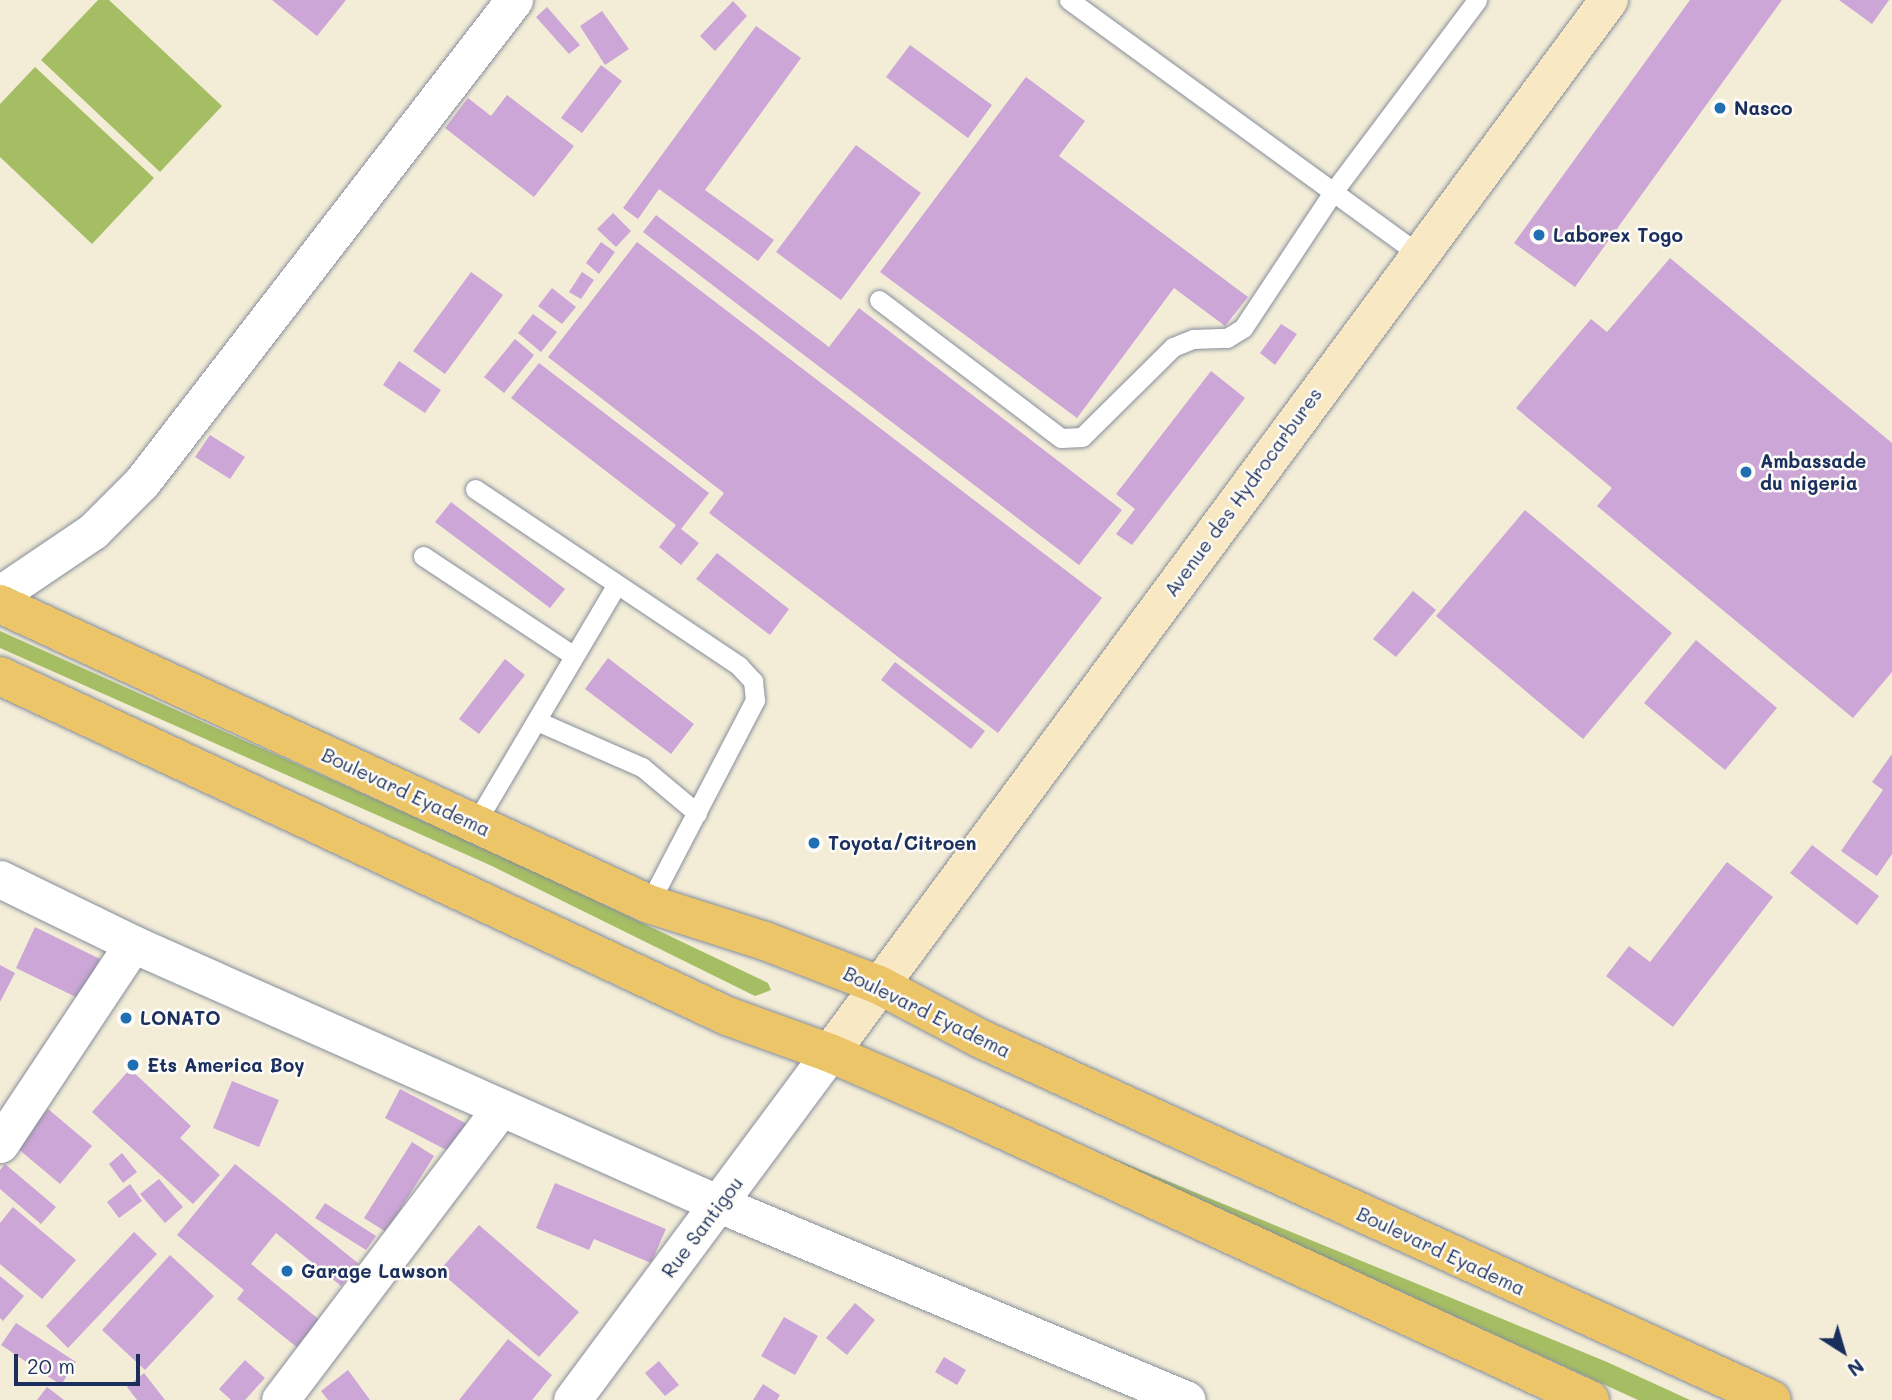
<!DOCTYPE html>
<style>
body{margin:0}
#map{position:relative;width:1892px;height:1400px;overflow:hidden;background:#f3edd8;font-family:Mali,sans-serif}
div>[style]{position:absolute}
.green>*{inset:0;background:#a5be64}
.building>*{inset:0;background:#cca6d6}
.roads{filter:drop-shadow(0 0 2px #878e9b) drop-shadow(0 0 2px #878e9b)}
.service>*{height:19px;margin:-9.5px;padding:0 9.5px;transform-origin:9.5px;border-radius:9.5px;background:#fff}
.minor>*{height:37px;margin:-18.5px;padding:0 18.5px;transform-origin:18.5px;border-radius:18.5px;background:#fff}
.secondary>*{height:38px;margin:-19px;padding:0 19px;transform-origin:19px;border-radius:19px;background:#f8e8c3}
.trunk>*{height:38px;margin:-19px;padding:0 19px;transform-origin:19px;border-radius:19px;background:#edc569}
.dots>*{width:19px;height:19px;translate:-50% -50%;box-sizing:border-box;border:4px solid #fdfcf7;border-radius:50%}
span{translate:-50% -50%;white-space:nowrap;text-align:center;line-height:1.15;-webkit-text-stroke:5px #fdfcf7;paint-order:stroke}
.poi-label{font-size:19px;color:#1b2f5e;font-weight:700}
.left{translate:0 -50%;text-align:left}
.street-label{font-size:19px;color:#1b2f5e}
.north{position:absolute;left:1808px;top:1316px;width:70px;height:70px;-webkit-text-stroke:5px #fdfcf7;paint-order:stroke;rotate:143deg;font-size:19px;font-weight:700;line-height:28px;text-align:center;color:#1b2f5e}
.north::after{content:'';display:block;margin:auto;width:24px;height:32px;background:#1b2f5e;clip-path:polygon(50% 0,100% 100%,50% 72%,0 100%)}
.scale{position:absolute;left:14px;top:1354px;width:126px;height:32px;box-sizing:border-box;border:4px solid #1b2f5e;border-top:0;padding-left:9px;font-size:21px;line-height:24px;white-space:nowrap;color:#1b2f5e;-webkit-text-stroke:5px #fdfcf7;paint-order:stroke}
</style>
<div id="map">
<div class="green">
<i style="clip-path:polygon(98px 0,109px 0,222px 106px,160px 172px,41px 60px)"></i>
<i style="clip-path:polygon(35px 67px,154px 178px,92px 244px,0 157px,0 104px)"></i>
<i style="clip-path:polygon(0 631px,498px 854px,768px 983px,771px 990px,755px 996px,492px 866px,0 648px)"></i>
<i style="clip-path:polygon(1068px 1140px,1607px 1362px,1690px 1400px,1638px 1400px)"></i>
</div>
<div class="building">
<i style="clip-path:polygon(272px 0,346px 0,317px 36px)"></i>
<i style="clip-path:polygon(1690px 0,1782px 0,1575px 287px,1514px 243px)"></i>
<i style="clip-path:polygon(1839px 0,1889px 0,1872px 24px)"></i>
<i style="clip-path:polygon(733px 1px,747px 16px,715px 51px,700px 36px)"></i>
<i style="clip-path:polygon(547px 7px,580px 45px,569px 54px,536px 17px)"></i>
<i style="clip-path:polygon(602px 11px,629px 49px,605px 65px,580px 26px)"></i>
<i style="clip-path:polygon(756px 26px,801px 58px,705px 190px,774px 240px,758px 261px,659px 189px,638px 219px,623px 208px)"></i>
<i style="clip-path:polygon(910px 45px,992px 105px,968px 138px,886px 77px)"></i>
<i style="clip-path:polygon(601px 65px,622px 81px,582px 133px,561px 118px)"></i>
<i style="clip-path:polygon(1026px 77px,1085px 121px,1059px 156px,1248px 297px,1225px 326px,1174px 288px,1077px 418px,880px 272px)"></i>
<i style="clip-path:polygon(507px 95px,574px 146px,534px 197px,445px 128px,468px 98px,491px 116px)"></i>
<i style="clip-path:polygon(856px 145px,921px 193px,841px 300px,776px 252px)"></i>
<i style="clip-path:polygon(613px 213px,631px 231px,616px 247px,597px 229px)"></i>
<i style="clip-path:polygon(656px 215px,829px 347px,859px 308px,1122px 510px,1079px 565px,643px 232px)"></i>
<i style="clip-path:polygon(601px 242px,615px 252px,599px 274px,586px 263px)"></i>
<i style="clip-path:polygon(637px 242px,1102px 598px,998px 733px,709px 513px,724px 493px,548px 357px)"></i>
<i style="clip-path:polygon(1670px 258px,1892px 443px,1892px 672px,1853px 718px,1597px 506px,1612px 488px,1516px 408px,1591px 319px,1607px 332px)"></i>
<i style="clip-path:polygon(471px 272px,503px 295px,445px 374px,413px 351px)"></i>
<i style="clip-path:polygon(582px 272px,594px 280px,581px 299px,569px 292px)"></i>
<i style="clip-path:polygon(552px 288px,576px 307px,562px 324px,538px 306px)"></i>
<i style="clip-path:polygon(533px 314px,557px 332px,541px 352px,518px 333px)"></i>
<i style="clip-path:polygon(1281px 324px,1297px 334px,1275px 365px,1260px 353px)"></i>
<i style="clip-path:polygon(515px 339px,534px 355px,504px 393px,484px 377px)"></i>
<i style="clip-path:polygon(399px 361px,441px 390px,425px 413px,383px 385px)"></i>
<i style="clip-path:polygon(539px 363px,709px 493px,681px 529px,699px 543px,681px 565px,659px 547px,676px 525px,511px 398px)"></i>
<i style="clip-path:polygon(1211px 371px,1245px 398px,1132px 545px,1116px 534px,1135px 509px,1116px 494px)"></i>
<i style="clip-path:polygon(210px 435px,245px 457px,230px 479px,195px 457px)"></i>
<i style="clip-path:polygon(451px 502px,565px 589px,550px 608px,435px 522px)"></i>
<i style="clip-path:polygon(1525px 510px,1672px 633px,1583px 739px,1436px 616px)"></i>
<i style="clip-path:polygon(717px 553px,789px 609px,770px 635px,696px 579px)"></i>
<i style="clip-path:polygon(1413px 591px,1436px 610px,1396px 657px,1373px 639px)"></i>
<i style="clip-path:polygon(1696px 640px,1777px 708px,1725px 770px,1644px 703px)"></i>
<i style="clip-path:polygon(608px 658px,694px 724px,671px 754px,585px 689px)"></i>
<i style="clip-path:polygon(505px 659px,525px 675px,479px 734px,459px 719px)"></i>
<i style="clip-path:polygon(895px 662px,985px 731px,971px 749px,881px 680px)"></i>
<i style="clip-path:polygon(1892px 754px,1892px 854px,1877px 876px,1841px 851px,1883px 790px,1872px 782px)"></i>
<i style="clip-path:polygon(1812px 845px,1879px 896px,1857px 925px,1790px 873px)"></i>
<i style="clip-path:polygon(1727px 862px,1773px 897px,1673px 1027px,1606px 976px,1629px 946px,1650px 962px)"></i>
<i style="clip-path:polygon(35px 927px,100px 959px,80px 999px,16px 968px)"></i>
<i style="clip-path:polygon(0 965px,15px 973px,0 1002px)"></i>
<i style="clip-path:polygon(130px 1069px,191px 1126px,180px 1138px,220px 1175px,193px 1204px,92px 1112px)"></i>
<i style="clip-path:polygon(232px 1081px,279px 1100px,259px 1147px,213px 1128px)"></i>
<i style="clip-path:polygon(400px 1089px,469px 1125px,454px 1154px,385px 1118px)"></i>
<i style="clip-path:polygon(48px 1109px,92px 1146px,60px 1184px,16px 1147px)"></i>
<i style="clip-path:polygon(412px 1142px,434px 1156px,386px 1232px,364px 1218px)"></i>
<i style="clip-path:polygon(122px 1153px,137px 1172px,123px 1183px,109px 1164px)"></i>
<i style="clip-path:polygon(5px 1164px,56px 1207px,41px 1224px,0 1189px,0 1170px)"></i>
<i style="clip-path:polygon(235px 1164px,359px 1264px,341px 1286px,276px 1233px,251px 1264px,327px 1326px,304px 1353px,237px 1299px,244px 1290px,177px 1235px)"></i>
<i style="clip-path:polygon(159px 1179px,183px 1207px,165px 1223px,140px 1194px)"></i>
<i style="clip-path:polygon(555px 1183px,666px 1229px,651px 1263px,594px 1239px,589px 1250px,536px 1228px)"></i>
<i style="clip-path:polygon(130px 1184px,142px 1201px,119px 1218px,107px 1202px)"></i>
<i style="clip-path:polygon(325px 1203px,376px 1236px,366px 1250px,315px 1218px)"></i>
<i style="clip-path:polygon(13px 1207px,76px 1260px,42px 1299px,0 1264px,0 1223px)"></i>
<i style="clip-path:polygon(479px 1225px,579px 1312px,539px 1357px,439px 1271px)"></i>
<i style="clip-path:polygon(134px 1232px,157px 1254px,68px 1348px,46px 1326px)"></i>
<i style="clip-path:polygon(170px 1255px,214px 1296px,145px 1370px,102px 1330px)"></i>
<i style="clip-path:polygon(0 1276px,24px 1296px,3px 1321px,0 1318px)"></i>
<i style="clip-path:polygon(855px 1303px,875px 1320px,847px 1355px,826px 1338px)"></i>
<i style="clip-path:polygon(784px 1317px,818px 1336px,795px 1375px,761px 1356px)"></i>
<i style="clip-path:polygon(16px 1323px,76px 1362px,61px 1385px,1px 1345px)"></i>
<i style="clip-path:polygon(508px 1339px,552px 1375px,532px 1400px,459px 1400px)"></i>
<i style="clip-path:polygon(944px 1357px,966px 1370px,957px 1385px,935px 1372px)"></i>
<i style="clip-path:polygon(245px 1360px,265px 1378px,245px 1400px,231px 1400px,219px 1389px)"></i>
<i style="clip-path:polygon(659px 1361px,679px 1385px,665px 1396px,645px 1373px)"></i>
<i style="clip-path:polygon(348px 1370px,370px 1400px,328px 1400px,321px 1391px)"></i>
<i style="clip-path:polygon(144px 1373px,165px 1400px,137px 1400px,127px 1387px)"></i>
<i style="clip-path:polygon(763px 1384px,780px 1395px,777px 1400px,753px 1400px)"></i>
<i style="clip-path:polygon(47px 1387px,64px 1400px,37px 1400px)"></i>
</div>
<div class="roads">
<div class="service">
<i style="left:1069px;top:0;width:432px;rotate:36deg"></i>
<i style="left:879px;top:300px;width:228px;rotate:37.2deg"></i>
<i style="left:1061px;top:438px;width:21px;rotate:-3deg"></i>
<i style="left:1082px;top:437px;width:128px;rotate:-44.7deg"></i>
<i style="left:1173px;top:347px;width:22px;rotate:-22deg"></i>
<i style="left:1193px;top:339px;width:34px;rotate:-2deg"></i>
<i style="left:1227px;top:338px;width:19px;rotate:-32deg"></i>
<i style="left:1243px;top:328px;width:163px;rotate:-56.5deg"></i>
<i style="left:1333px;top:192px;width:240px;rotate:-53.1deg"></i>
<i style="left:475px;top:489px;width:318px;rotate:33.8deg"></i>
<i style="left:739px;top:666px;width:21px;rotate:47deg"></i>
<i style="left:753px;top:681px;width:19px;rotate:84deg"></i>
<i style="left:755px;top:700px;width:230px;rotate:117.5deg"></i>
<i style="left:423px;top:556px;width:181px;rotate:33.5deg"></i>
<i style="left:537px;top:721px;width:115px;rotate:23.7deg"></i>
<i style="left:642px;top:767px;width:72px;rotate:39.9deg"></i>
<i style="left:475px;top:824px;width:275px;rotate:-59.4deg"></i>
</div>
<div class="minor">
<i style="left:0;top:594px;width:112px;rotate:-34.1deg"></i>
<i style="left:93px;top:531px;width:69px;rotate:-45deg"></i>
<i style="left:142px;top:482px;width:609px;rotate:-52.34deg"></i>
<i style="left:0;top:879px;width:148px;rotate:26deg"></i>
<i style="left:133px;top:944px;width:641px;rotate:23.93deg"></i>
<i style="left:719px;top:1204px;width:507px;rotate:22.72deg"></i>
<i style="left:0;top:1144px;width:240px;rotate:-56.4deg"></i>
<i style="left:280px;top:1400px;width:366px;rotate:-52.9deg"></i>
<i style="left:572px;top:1400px;width:432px;rotate:-53.4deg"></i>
</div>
<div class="secondary">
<i style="left:830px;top:1053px;width:1310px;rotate:-53.51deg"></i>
</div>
<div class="trunk">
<i style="left:0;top:604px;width:715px;rotate:24.81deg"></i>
<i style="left:649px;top:904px;width:122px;rotate:17.7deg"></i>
<i style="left:765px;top:941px;width:122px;rotate:21.1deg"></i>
<i style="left:879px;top:985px;width:115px;rotate:27.9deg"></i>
<i style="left:981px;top:1039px;width:869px;rotate:24.53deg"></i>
<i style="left:0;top:676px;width:803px;rotate:25.06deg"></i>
<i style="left:727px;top:1016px;width:109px;rotate:19.8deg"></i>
<i style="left:830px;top:1053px;width:137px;rotate:23.6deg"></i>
<i style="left:956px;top:1108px;width:698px;rotate:24.73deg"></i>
</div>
</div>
<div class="dots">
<i style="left:1720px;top:108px;background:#1f6fb2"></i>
<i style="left:1539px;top:235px;background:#1f6fb2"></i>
<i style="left:1746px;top:472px;background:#1f6fb2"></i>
<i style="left:814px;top:843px;background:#1f6fb2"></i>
<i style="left:126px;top:1018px;background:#1f6fb2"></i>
<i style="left:133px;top:1065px;background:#1f6fb2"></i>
<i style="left:287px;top:1271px;background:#1f6fb2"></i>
</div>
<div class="poi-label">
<span class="left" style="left:1734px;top:108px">Nasco</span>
<span class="left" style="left:1553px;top:235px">Laborex Togo</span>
<span class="left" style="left:1760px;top:472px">Ambassade<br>du nigeria</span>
<span class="left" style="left:828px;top:843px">Toyota/Citroen</span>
<span class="left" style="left:140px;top:1018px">LONATO</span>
<span class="left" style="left:147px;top:1065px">Ets America Boy</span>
<span class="left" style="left:301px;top:1271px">Garage Lawson</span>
</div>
<div class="street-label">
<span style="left:1243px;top:492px;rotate:-54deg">Avenue des Hydrocarbures</span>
<span style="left:406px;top:792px;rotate:25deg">Boulevard Eyadema</span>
<span style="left:927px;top:1012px;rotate:26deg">Boulevard Eyadema</span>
<span style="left:702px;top:1227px;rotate:-53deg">Rue Santigou</span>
<span style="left:1441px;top:1251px;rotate:25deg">Boulevard Eyadema</span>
</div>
<div class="north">N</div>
<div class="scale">20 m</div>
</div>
